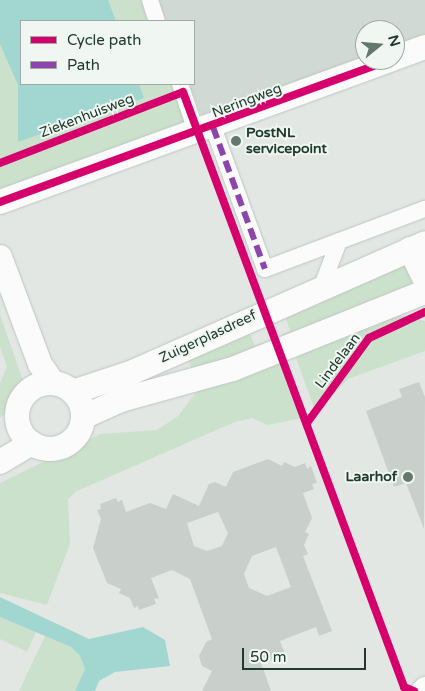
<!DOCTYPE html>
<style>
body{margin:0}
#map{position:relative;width:425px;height:691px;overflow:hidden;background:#e2e7e4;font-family:"Varela Round",sans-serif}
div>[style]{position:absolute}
.built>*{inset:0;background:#d0d9d3}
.green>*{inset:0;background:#cbe1cc}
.water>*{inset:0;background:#a2d7d1}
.building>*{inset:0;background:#c9cfcb}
.roads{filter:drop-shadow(0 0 1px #bfc4c1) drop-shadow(0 0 1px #bfc4c1)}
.street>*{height:16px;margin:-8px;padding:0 8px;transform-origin:8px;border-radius:8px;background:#fbfbfb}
.secondary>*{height:24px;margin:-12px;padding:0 12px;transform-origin:12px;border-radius:12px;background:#fbfbfb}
.secondary>.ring{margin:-12px;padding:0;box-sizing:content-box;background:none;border:24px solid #fbfbfb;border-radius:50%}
.quiet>*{height:6px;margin-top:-3px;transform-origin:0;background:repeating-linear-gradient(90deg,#8e44ad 0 12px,transparent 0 18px)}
.cycleway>*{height:8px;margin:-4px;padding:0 4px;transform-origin:4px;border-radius:4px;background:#d6006c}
.dots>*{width:14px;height:14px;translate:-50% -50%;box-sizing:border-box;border:2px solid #f0f7f2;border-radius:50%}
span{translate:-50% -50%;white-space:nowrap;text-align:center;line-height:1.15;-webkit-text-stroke:4px #f0f7f2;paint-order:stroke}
.street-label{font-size:14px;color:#203a2d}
.poi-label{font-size:14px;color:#203a2d;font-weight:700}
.left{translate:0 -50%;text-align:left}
.right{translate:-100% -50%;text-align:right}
.legend{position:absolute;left:20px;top:20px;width:175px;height:65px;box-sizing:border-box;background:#f0f7f2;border:1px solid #9daba3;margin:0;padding:6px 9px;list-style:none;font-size:15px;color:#203a2d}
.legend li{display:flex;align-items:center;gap:10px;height:25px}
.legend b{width:25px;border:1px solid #9daba3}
.north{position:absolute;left:355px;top:20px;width:50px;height:50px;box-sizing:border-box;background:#f0f7f2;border:1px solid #9daba3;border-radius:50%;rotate:73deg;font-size:14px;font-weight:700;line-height:20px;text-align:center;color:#203a2d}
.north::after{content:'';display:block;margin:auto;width:18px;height:22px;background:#64776d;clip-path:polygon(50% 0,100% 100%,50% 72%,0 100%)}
.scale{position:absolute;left:242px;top:648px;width:124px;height:22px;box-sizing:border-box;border:2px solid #203a2d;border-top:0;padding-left:6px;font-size:15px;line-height:18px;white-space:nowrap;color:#203a2d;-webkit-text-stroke:4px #f0f7f2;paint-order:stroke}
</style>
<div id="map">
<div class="built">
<i style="clip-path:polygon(158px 0,425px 0,425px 34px,395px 45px,395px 30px,365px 30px,365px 56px,202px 117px,189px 84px,194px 84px,194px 21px,166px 21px)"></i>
</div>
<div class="green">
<i style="clip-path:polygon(0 0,142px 0,150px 21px,21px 21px,21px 84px,173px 84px,188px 123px,0 191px)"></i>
<i style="clip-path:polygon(405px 262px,417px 284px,285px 342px,282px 334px,290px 331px,285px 316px)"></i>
<i style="clip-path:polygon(0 314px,23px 381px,10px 409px,0 418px,0 383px,7px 367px,0 347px)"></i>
<i style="clip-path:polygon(397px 315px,425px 321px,425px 351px,348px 379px,316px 413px,295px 355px)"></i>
<i style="clip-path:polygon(249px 332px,255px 346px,263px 343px,266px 349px,191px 368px,187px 355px)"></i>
<i style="clip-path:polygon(281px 361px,302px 418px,268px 425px,252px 418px,235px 422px,77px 491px,68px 499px,70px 544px,47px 605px,0 593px,0 483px,100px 434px,157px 430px,178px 416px,198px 390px)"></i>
<i style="clip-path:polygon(0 617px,36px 632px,27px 652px,0 639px)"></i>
<i style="clip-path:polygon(45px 636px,71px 647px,80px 656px,85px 669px,75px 691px,19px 691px)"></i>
</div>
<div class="water">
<i style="clip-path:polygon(0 0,108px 0,116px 21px,21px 21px,21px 84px,139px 84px,144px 98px,18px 142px,18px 85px,0 44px)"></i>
<i style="clip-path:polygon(0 597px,89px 639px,143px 627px,165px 640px,170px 666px,115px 672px,99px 681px,95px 691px,75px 691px,85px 669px,80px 656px,71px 647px,0 617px)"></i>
</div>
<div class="building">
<i style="clip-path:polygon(419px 382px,425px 397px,424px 529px,406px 483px,394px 487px,366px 411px,402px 397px,399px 389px)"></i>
<i style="clip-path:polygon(evenodd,268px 459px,282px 466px,284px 462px,295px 467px,305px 463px,307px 469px,311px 466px,317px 483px,312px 484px,314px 489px,303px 493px,312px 518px,305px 532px,309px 534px,304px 545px,308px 554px,303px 556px,332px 631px,319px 636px,316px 627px,280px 641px,285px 654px,261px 663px,271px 691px,202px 691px,212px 671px,202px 666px,199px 656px,206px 642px,212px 639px,190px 579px,172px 570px,151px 578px,159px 598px,154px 599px,156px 604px,139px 610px,138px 606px,134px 608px,130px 598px,119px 593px,121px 589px,107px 583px,93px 548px,101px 519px,97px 510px,101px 509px,100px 504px,116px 498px,118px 502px,122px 500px,126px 512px,150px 503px,166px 509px,173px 494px,199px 506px,209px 484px,215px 482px,226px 487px,233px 472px,268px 459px,218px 512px,228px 533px,222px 546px,207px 551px,194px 546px,187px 523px,218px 512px,268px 459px,276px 547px,291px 587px,267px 596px,249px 588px,244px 574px,252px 556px,276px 547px)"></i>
</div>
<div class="roads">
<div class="street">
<i style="left:150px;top:0;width:22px;rotate:72deg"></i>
<i style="left:180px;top:84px;width:53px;rotate:71.2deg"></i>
<i style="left:213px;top:127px;width:151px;rotate:69.9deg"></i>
<i style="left:265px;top:269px;width:171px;rotate:-20.6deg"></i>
<i style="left:322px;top:286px;width:48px;rotate:-69.3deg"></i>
</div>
<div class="secondary">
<i style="left:395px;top:58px;width:32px;rotate:-20deg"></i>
<i style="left:0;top:202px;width:415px;rotate:-20deg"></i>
<i style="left:410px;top:249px;width:34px;rotate:64deg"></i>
<i style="left:0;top:257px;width:114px;rotate:69.5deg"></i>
<i style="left:40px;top:364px;width:23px;rotate:56deg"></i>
<i class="ring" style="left:17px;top:383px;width:42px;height:42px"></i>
<i style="left:73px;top:392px;width:63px;rotate:-18.4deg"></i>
<i style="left:133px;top:372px;width:319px;rotate:-23.8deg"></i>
<i style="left:83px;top:417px;width:42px;rotate:-24.1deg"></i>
<i style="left:121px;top:400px;width:116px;rotate:-15.5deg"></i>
<i style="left:233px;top:369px;width:207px;rotate:-21.9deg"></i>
<i style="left:0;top:462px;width:37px;rotate:-31deg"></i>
<i style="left:423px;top:691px;width:3px;rotate:-45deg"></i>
</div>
</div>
<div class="quiet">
<i style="left:213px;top:127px;width:151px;rotate:69.9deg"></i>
</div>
<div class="cycleway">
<i style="left:0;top:163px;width:196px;rotate:-21.2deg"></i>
<i style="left:183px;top:92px;width:635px;rotate:69.62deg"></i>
<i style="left:404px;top:687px;width:11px;rotate:22deg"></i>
<i style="left:0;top:202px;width:415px;rotate:-20deg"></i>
<i style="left:307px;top:423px;width:105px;rotate:-53.9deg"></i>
<i style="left:369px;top:338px;width:62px;rotate:-24.9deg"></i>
</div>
<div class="dots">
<i style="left:236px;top:141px;background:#64776d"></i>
<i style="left:408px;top:477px;background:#64776d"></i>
</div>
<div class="street-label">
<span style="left:247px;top:101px;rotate:-21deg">Neringweg</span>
<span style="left:87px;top:116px;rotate:-21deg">Ziekenhuisweg</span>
<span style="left:208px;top:337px;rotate:-25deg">Zuigerplasdreef</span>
<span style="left:338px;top:361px;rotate:-53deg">Lindelaan</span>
</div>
<div class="poi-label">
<span class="left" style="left:246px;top:141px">PostNL<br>servicepoint</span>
<span class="right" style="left:397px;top:477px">Laarhof</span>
</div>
<ul class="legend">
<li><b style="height:6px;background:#d6006c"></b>Cycle path</li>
<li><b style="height:6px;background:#8e44ad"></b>Path</li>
</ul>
<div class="north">N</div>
<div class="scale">50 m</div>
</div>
